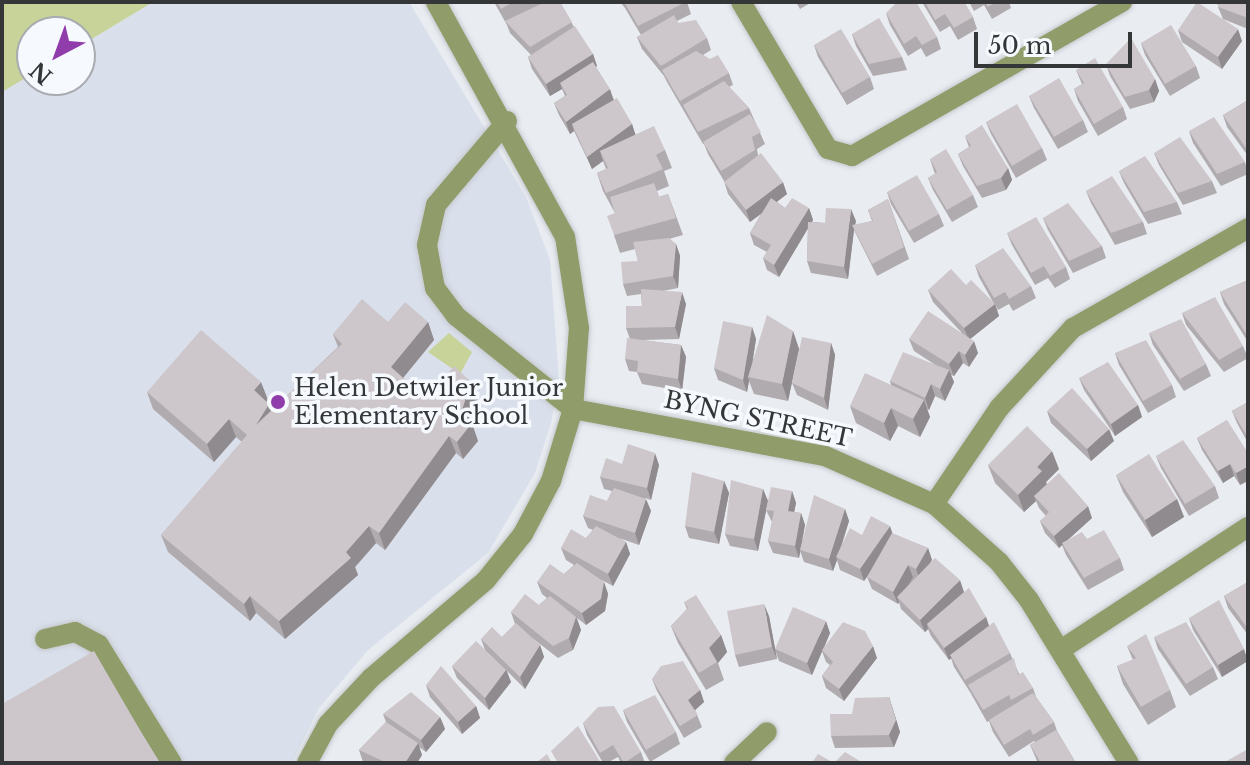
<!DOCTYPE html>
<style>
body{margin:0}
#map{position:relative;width:1250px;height:765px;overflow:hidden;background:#e9ecf1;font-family:"Libre Baskerville",serif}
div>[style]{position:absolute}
.built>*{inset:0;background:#d9dfeb}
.green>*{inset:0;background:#c7d398}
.roads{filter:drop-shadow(0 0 2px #c5c8cc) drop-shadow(0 0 2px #c5c8cc)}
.minor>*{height:20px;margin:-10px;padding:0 10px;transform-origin:10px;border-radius:10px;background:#909d6a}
.wall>*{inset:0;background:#b0abaf}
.shaded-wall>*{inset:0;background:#908b8e}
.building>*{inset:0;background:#cdc7cb}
.dots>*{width:22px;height:22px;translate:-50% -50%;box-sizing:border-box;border:4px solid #f6f9fe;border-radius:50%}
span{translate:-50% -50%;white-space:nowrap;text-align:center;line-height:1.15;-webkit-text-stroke:7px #f6f9fe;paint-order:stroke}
.poi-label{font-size:24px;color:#343638}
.left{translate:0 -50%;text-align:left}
.street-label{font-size:24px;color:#343638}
.frame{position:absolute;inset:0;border:4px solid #343638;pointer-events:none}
.north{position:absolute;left:16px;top:16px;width:80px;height:80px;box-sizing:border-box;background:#f6f9fe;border:2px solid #a8abaf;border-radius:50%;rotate:221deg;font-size:22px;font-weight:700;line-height:32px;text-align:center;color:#343638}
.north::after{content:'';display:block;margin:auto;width:28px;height:36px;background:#903cab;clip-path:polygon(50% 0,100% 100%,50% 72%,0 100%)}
.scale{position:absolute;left:974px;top:32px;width:158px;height:36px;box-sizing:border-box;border:4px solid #343638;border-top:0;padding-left:10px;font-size:24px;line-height:28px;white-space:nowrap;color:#343638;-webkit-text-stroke:6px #f6f9fe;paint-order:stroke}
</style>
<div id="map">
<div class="built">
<i style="clip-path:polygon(153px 2px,409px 2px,526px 197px,550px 260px,559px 380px,551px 423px,535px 473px,488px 553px,368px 650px,319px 708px,292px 763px,2px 763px,2px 92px,32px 74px,80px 80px,80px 46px)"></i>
</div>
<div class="green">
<i style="clip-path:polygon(2px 2px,153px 2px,80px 46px,80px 32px,32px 32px,32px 74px,2px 92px)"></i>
<i style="clip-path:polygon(449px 333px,472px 352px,460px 374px,428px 352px)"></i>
</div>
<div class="roads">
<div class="minor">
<i style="left:741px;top:2px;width:171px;rotate:59.4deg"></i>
<i style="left:828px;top:149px;width:25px;rotate:16deg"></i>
<i style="left:852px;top:156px;width:311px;rotate:-29.7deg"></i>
<i style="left:507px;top:121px;width:110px;rotate:130.2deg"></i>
<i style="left:436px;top:205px;width:41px;rotate:102.7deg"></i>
<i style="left:427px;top:245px;width:44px;rotate:79.5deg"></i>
<i style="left:435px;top:288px;width:35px;rotate:53deg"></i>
<i style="left:456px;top:316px;width:149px;rotate:38.5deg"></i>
<i style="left:573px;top:409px;width:256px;rotate:10.6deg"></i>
<i style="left:825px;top:456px;width:119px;rotate:23.8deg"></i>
<i style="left:934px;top:504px;width:87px;rotate:41.7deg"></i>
<i style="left:999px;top:562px;width:48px;rotate:51.7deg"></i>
<i style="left:1029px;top:600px;width:191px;rotate:58.5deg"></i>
<i style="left:934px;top:504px;width:117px;rotate:-55.8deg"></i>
<i style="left:1000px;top:407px;width:108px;rotate:-47.3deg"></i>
<i style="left:1073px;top:328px;width:202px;rotate:-29.7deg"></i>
<i style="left:45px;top:639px;width:31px;rotate:-13deg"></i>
<i style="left:75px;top:632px;width:27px;rotate:28deg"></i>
<i style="left:99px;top:645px;width:139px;rotate:58.3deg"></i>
<i style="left:1062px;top:649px;width:222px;rotate:-33.3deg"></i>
<i style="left:307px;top:763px;width:44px;rotate:-61.7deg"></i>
<i style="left:328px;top:724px;width:63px;rotate:-46.9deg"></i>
<i style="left:371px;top:678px;width:151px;rotate:-40.4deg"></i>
<i style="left:486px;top:580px;width:59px;rotate:-51.2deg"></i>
<i style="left:523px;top:534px;width:60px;rotate:-62.2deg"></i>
<i style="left:551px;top:481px;width:75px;rotate:-73deg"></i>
<i style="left:573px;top:409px;width:81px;rotate:-85.8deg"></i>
<i style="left:579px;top:328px;width:92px;rotate:-98.7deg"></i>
<i style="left:565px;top:237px;width:268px;rotate:-118.8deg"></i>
<i style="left:734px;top:763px;width:45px;rotate:-43.2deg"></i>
</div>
</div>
<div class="wall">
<i style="clip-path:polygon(494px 2px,560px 2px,574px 27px,593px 54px,597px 66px,596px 67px,614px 100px,632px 124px,635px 135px,665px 150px,672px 168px,664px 171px,669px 186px,657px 191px,659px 197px,668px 194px,683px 235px,669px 239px,676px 244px,680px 256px,678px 288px,663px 291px,686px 304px,679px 339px,642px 340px,681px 345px,686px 357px,682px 391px,642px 384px,637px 372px,629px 371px,625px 359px,630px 339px,626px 328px,642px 306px,641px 294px,627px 296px,623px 284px,638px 261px,635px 249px,620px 253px,614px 235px,615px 213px,603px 191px,597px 173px,606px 169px,603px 161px,592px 169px,574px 131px,570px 134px,559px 115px,554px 103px,565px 96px,562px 89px,550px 96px,532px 69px,528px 57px,531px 55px,510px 33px,507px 25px)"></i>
<i style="clip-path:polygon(620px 2px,687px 2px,691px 14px,677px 21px,678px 23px,707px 38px,711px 50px,703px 55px,729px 73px,733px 85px,729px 87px,749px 108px,765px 144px,757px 149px,758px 155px,787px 194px,777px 202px,785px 208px,809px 208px,813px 220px,812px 222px,825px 223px,856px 221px,855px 225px,872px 221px,868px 210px,888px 199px,909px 259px,877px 276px,854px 230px,848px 279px,811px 273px,807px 261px,808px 228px,779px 277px,767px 270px,763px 258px,767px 252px,754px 245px,750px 233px,761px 214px,750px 222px,728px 194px,724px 181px,708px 154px,704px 144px,703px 144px,667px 82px,664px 76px,642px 49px,637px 37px,641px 35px,625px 8px)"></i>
<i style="clip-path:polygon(796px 2px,812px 2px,800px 9px)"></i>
<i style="clip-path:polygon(922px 2px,964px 2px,973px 17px,977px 29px,958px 40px,950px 26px,940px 32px)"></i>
<i style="clip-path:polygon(969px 2px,1009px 2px,1011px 8px,992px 19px,984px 5px,974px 11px)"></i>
<i style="clip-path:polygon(1212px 2px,1248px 2px,1248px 29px,1223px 19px,1242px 41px,1222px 69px,1182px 42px,1178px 30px,1223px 19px,1218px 7px,1219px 5px)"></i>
<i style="clip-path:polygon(886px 13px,937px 37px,941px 49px,926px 57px,921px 48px,908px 56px,890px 25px)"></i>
<i style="clip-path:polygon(852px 34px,902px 57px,907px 70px,873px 76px,856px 46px)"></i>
<i style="clip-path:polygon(1141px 43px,1196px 66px,1200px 78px,1170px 96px,1145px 55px)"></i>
<i style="clip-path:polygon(814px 45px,870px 77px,874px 89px,847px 105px,818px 57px)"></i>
<i style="clip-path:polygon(1106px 64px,1155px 79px,1159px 91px,1154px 102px,1130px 109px,1110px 76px)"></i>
<i style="clip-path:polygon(1076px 70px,1123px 107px,1127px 119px,1098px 136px,1078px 101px,1074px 89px,1082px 84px)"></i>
<i style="clip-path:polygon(1029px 96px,1083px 120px,1088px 132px,1058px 149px,1034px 108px)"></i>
<i style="clip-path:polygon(1248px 100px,1248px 156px,1227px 127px,1223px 115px)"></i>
<i style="clip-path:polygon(986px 122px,1042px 148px,1047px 160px,1016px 178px,991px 134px)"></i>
<i style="clip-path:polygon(1189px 131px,1245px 162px,1248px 174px,1221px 186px,1193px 143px)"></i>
<i style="clip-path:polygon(965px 136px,1008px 168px,1012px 180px,1006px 190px,982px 198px,963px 166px,958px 154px,969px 147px)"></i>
<i style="clip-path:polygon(1154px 153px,1212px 181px,1217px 193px,1183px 205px,1159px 165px)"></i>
<i style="clip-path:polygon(930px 159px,973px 195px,978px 207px,952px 222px,933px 190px,928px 178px,935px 174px)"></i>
<i style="clip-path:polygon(1119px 171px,1177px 202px,1182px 214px,1148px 224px,1124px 183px)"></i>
<i style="clip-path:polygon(1086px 191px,1143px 222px,1147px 234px,1115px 245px,1091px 203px)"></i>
<i style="clip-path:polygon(887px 192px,939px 214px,944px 226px,914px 243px,891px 204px)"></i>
<i style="clip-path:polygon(1043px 218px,1102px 246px,1106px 258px,1073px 273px,1048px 230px)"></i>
<i style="clip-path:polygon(1007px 233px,1066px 267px,1070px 279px,1055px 288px,1048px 278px,1035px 285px,1012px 245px)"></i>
<i style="clip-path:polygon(975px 265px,1031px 286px,1036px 298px,1013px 311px,1009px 304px,998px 310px,995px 304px,999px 316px,970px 339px,978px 353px,969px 367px,963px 363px,954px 376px,951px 375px,954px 382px,945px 401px,935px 396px,929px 410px,927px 409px,930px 417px,920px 437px,898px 426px,890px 441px,856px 423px,850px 406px,891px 385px,890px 381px,934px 364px,914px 351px,909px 339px,962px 333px,933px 302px,928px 290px,966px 285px,994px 304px,979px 277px)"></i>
<i style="clip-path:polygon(1248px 280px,1248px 342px,1224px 304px,1220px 292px)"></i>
<i style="clip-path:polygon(1182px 313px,1243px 346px,1248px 358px,1224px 372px,1186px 325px)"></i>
<i style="clip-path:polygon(388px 322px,428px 322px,434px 340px,403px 378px,427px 399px,471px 382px,478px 399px,470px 422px,478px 441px,463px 459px,456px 453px,385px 550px,376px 543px,355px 567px,358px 575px,285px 639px,256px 613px,250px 621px,168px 552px,161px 535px,242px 442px,236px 437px,214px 462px,153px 409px,147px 392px,268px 400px,266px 401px,269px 404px,271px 411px,338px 347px,333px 334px)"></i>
<i style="clip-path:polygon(752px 327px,756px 339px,753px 359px,793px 331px,799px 349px,788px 401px,754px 394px,749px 381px,747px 392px,718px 380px,714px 368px)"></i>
<i style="clip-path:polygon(1149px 333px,1206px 364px,1211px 376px,1184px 391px,1153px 345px)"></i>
<i style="clip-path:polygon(831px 343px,835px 355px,828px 410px,797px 395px,792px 383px)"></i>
<i style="clip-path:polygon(1115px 353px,1172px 385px,1176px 397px,1148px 413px,1119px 365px)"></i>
<i style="clip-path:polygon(1079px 378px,1138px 405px,1142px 417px,1115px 436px,1084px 390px)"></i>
<i style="clip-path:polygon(1248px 402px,1248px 443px,1237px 423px,1232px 411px)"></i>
<i style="clip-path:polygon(1047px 411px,1114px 441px,1091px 461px,1051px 423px)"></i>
<i style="clip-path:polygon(1227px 420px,1240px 485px,1234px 476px,1223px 483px,1202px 450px,1197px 438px)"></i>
<i style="clip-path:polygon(1156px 456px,1215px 486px,1219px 498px,1189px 516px,1161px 468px)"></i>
<i style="clip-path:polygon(622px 464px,659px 465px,651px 500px,645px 498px,651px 511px,639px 545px,619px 538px,626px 542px,630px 554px,613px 586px,600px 579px,604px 582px,608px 594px,605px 611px,586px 625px,577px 618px,581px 630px,573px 650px,558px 658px,531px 637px,540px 645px,544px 657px,525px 689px,507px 671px,511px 682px,489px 710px,457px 678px,452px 666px,485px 650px,481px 639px,502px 637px,515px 624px,511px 612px,539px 605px,547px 598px,542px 594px,537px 582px,564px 574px,574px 565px,566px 560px,561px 548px,586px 538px,593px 530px,588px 528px,583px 516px,607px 501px,612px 491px,604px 489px,600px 477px)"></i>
<i style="clip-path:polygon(988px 465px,1059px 469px,1046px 482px,1047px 484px,1092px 518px,1067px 540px,1087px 539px,1120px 558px,1124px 570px,1088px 590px,1066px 555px,1062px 545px,1059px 548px,1045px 533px,1040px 521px,1046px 516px,1039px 508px,1036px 501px,1024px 512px,995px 483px)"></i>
<i style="clip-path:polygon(1116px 475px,1177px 499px,1184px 517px,1152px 537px,1123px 492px)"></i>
<i style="clip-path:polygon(724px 481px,729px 493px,719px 544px,689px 538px,685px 526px)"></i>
<i style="clip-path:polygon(763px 489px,768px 501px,758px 551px,730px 546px,725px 534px)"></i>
<i style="clip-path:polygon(792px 491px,796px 503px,794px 512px,801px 513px,805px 525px,802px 540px,845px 509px,849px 521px,842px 545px,862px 535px,893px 534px,928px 548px,932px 560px,929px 564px,964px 592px,986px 617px,989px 626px,1010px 653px,1019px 674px,1033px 688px,1036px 697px,1054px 722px,1057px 731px,1076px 763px,1038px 763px,1030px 745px,1035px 742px,1034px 741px,1009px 757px,993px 732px,989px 721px,987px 722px,970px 692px,954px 667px,951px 658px,949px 660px,931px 636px,928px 629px,925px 632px,901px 609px,899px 602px,898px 604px,872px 589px,867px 577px,869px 574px,864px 581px,840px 570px,837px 560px,833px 571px,804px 562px,800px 551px,799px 558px,773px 553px,768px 541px,772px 522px,766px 510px)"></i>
<i style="clip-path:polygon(1248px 582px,1248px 635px,1228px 608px,1224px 596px)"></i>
<i style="clip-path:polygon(684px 602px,721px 635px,727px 652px,718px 663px,724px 680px,706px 690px,678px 643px,671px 626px,687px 609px)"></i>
<i style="clip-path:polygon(769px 616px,775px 649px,830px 633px,824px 648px,877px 658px,844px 701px,826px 688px,822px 676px,830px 665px,826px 662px,822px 651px,812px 675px,779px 661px,775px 650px,777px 659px,739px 667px,735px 655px)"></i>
<i style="clip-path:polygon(1189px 618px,1244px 649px,1222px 677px,1193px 630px)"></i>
<i style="clip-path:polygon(1154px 637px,1213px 667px,1218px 679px,1190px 696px,1158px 649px)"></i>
<i style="clip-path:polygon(1127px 646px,1170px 690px,1176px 707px,1148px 725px,1123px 684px,1117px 666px,1133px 660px)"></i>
<i style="clip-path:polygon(652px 679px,700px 690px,704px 702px,695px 710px,702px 727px,684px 738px,657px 691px)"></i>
<i style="clip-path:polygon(426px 685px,476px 706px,480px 718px,462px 734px,430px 697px)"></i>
<i style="clip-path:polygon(889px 697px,900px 732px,894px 747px,835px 748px,831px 736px)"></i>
<i style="clip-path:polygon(623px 710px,676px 732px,680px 744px,650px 762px,627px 722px)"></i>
<i style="clip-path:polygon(383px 714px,440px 717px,445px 729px,426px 752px,419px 747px,422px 755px,417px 763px,366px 763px,363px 762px,359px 750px,386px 722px)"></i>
<i style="clip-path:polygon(583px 723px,641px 752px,645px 763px,621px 763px,618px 757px,607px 763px,603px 763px,587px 735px)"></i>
</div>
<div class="shaded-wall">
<i style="clip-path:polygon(1238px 29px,1242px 41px,1222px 69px,1218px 57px)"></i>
<i style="clip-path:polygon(593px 54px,597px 66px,563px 88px,560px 83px,562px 89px,550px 96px,546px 84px)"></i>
<i style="clip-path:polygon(1155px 79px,1159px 91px,1154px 102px,1149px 90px)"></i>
<i style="clip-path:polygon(610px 89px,614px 101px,572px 124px,574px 131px,570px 134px,566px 122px)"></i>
<i style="clip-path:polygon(632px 124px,636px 136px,600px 151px,603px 161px,592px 169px,587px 157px)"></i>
<i style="clip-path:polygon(1008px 168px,1012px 180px,1006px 190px,1001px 178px)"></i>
<i style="clip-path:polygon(783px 182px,787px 194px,750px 222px,746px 210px)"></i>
<i style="clip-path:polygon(809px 208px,813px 220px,779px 277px,774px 265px)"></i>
<i style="clip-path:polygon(851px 209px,856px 221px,854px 229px,852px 225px,854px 230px,848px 279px,844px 267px)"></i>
<i style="clip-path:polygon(676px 244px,680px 256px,678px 288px,673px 276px)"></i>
<i style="clip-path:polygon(682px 292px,686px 304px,679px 339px,675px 327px)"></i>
<i style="clip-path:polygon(995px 304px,999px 316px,969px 340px,964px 328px)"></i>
<i style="clip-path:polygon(428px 322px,434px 340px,398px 384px,391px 367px)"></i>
<i style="clip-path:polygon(752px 327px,756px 339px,750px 377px,748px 377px,749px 381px,747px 392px,743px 380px)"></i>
<i style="clip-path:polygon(793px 331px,799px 349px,788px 401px,782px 384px)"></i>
<i style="clip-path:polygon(974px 341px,978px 353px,969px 367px,965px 355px)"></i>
<i style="clip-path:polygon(831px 343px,835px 355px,828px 410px,824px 398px)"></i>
<i style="clip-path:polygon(681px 345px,686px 357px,682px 391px,678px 379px)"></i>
<i style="clip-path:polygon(959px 351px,963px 363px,954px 376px,949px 364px)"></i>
<i style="clip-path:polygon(949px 370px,954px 382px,945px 401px,940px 389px)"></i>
<i style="clip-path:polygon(261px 382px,268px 400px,260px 408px,254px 390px)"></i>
<i style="clip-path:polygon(471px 382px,478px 399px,468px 429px,472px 423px,478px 441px,463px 459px,457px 442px,461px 413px)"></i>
<i style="clip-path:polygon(931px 384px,935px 396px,929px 410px,925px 398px)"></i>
<i style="clip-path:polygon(924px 400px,930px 417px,920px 437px,913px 419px)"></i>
<i style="clip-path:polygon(269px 404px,275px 421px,256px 425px)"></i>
<i style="clip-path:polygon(1138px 405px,1142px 417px,1115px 436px,1111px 424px)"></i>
<i style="clip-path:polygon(891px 408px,898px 426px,890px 441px,884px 423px)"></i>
<i style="clip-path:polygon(229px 419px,236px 437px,214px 462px,207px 444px)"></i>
<i style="clip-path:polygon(1109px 429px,1114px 441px,1091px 461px,1087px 449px)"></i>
<i style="clip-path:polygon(449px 436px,456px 453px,385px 550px,379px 533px)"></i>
<i style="clip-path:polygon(1052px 451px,1059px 469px,1046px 482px,1048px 489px,1034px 496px,1036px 501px,1024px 512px,1018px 495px,1037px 467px)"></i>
<i style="clip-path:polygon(655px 453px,659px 465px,651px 500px,647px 488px)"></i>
<i style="clip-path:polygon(1230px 464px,1234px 476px,1223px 483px,1218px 471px)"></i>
<i style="clip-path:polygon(1248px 466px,1248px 481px,1240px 485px,1236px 473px)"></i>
<i style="clip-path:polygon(724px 481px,729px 493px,719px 544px,714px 532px)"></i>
<i style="clip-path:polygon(763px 489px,768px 501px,758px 551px,754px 539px)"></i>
<i style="clip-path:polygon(792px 491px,796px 503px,792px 523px,788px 511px)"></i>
<i style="clip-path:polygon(646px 499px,651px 511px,639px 545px,635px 533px)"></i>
<i style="clip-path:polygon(1177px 499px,1184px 517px,1152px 537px,1145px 520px)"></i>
<i style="clip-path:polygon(1088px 506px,1092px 518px,1059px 548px,1054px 536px)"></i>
<i style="clip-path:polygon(845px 509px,849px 521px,837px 558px,836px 557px,837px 560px,833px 571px,829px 559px)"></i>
<i style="clip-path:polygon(801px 513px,805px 525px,799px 558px,795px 546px)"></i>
<i style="clip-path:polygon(369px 526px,376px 543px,355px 567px,358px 575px,285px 639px,279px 621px,346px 552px)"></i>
<i style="clip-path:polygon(890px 526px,894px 538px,864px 581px,860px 569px)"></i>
<i style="clip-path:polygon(626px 542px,630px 554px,613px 586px,608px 574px)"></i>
<i style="clip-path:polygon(928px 548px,932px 560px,920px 581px,916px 569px)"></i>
<i style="clip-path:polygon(908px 565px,913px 577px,900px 600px,897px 597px,899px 602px,898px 604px,893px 592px)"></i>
<i style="clip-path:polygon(960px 580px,964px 592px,927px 624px,928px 629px,925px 632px,920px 620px)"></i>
<i style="clip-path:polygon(604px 582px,608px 594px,605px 611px,586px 625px,582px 613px)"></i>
<i style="clip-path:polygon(250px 596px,256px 613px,250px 621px,244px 604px)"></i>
<i style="clip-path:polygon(764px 604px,769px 616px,777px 659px,772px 647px)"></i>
<i style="clip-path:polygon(576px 617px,581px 630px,573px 650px,569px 638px)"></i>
<i style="clip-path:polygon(986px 617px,990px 629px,949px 660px,944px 648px)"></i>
<i style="clip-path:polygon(826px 621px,830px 633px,812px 675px,807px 663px)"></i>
<i style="clip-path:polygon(721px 635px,727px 652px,718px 663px,709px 648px)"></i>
<i style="clip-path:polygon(540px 645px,544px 657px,525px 689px,520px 677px)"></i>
<i style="clip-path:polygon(873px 646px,877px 658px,844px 701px,839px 689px)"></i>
<i style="clip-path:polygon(1244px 649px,1248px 661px,1222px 677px,1218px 665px)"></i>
<i style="clip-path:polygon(506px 670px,511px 682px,489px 710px,485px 698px)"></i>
<i style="clip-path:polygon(700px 690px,704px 702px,693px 712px,688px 700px)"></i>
<i style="clip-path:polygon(889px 697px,900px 732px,894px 747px,889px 735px)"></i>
<i style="clip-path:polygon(476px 706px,480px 718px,462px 734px,458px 722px)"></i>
<i style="clip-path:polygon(440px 717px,445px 729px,426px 752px,421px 740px)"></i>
<i style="clip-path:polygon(418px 743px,422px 755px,417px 763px,405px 763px)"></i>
</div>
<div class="building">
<i style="clip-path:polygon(497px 2px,513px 2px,501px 9px)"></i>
<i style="clip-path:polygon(545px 2px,560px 2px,572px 22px,530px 47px,505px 21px)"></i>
<i style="clip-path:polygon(624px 2px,686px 2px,638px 26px)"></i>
<i style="clip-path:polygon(897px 2px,916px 2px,937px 37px,922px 45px,916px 36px,904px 44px,886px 13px)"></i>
<i style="clip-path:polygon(925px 2px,964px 2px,973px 17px,954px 28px,945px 14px,935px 20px)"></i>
<i style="clip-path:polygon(985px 2px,996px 2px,988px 7px)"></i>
<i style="clip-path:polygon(1197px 2px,1238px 29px,1218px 57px,1178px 30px)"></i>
<i style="clip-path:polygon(1220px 2px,1248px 2px,1248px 18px,1218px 7px)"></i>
<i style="clip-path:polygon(674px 15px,678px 23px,696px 20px,707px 38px,661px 66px,637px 37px)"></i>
<i style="clip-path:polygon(879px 18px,902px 57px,869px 64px,852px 34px)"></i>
<i style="clip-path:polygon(1171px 25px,1196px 66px,1165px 84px,1141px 43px)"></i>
<i style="clip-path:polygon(575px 26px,593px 54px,546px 84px,528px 57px)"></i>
<i style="clip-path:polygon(841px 29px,870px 77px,842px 93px,814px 45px)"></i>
<i style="clip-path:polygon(1131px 38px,1155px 79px,1149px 90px,1125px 97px,1106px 64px)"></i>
<i style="clip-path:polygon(696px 51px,710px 59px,718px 55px,729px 73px,680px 101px,662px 70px)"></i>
<i style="clip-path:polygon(1095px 58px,1123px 107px,1094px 124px,1074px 89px,1084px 83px,1076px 70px)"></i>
<i style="clip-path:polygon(593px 62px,610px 89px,566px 122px,554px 103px,567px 95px,560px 83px)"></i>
<i style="clip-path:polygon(1059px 78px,1083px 120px,1054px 137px,1029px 96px)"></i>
<i style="clip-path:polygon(724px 81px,749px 108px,698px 132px,683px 105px)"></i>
<i style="clip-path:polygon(617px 98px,632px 124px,587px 157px,572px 124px)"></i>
<i style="clip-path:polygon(1248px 100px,1248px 151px,1223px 115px)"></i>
<i style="clip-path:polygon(1017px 104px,1042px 148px,1012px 166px,986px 122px)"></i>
<i style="clip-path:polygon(750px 114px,761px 132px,752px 137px,755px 150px,721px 171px,703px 142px)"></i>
<i style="clip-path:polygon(1214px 117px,1245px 162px,1217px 174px,1189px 131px)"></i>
<i style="clip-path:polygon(982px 125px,1008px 168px,1001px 178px,977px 186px,958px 154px,971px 146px,965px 136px)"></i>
<i style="clip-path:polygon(654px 126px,665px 150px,656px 155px,663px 169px,606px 193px,597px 173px,608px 168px,600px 151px)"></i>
<i style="clip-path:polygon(1180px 137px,1212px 181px,1178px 193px,1154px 153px)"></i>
<i style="clip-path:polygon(946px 149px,973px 195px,947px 210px,928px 178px,937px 172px,930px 159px)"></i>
<i style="clip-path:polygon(761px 153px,783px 182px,746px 210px,724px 182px)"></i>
<i style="clip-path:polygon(1145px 156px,1177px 202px,1144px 212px,1119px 171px)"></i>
<i style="clip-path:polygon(917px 175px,939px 214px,909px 231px,887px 192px)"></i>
<i style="clip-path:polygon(1112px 176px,1143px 222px,1111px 233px,1086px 191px)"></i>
<i style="clip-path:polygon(654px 183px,659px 197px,668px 194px,676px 218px,614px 235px,607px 216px,615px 213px,610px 197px)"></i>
<i style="clip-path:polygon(771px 198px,785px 208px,792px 198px,809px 208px,774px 265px,763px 258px,771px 245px,750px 233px)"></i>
<i style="clip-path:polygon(888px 199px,904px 247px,872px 264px,852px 225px,873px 221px,868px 210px)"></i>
<i style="clip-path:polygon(1068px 203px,1102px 246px,1069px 261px,1043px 218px)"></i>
<i style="clip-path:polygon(826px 208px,851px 209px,844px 267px,807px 261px,808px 222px,825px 223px)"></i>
<i style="clip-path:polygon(1036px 217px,1066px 267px,1050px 276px,1044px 266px,1031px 273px,1007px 233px)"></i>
<i style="clip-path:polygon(669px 238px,676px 244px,673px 276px,623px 284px,621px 262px,638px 261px,633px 242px)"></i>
<i style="clip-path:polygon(1003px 248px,1031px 286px,1009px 299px,1005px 292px,994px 298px,975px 265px)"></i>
<i style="clip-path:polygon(951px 269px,966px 285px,971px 280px,995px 304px,964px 328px,928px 290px)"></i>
<i style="clip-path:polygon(1248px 280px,1248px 337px,1220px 292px)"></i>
<i style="clip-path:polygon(641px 289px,682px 292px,675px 327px,626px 328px,626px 306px,642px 306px)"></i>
<i style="clip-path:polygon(1215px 297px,1243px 346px,1219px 360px,1182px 313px)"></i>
<i style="clip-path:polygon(362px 299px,388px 322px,405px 302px,428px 322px,391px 367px,427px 399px,454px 366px,471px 382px,461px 413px,472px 423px,457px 442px,449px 436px,379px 533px,369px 526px,346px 552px,351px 558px,279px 621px,250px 596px,244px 604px,161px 535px,247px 435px,229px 419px,207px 444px,147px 392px,201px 330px,261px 382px,254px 390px,269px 404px,256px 425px,342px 344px,333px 334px)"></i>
<i style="clip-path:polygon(928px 311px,974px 341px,965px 355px,959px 351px,949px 364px,909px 339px)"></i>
<i style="clip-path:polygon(767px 315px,793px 331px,782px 384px,748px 377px)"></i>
<i style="clip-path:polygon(1181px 319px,1206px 364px,1180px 379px,1149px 333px)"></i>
<i style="clip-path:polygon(723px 321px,752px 327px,743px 380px,714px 368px)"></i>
<i style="clip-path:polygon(802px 337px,831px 343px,824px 398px,792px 383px)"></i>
<i style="clip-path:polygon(627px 338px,681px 345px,678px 379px,637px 372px,638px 361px,625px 359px)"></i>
<i style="clip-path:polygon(1146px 340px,1172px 385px,1143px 401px,1115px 353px)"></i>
<i style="clip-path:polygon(903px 352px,949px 370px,940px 389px,931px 384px,925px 398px,890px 381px)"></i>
<i style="clip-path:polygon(1108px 362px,1138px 405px,1111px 424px,1079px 378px)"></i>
<i style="clip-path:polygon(865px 373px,924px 400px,913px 419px,891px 408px,884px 423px,850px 406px)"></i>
<i style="clip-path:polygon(1072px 388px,1109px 429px,1087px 449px,1047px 411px)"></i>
<i style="clip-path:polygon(1248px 402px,1248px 438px,1232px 411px)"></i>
<i style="clip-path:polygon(1227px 420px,1248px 453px,1248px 466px,1236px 473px,1230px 464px,1218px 471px,1197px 438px)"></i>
<i style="clip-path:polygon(1027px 426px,1052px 451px,1037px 467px,1042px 471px,1018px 495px,988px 465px)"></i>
<i style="clip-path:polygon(1183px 440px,1215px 486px,1185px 504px,1156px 456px)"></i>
<i style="clip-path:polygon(628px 444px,655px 453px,647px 488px,600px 477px,606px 458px,622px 464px)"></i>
<i style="clip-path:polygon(1149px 454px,1177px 499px,1145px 520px,1116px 475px)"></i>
<i style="clip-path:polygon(692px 472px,724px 481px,714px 532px,685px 526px)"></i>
<i style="clip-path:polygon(1059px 473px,1088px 506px,1054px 536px,1040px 521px,1049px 512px,1034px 496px)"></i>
<i style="clip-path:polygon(731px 480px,763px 489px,754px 539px,725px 534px)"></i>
<i style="clip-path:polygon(771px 487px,792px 491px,788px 511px,801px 513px,795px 546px,768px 541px,774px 511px,766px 510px)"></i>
<i style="clip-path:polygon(614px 488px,646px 499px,635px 533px,583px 516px,590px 495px,607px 501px)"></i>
<i style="clip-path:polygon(814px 495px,845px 509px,829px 559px,800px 550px)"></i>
<i style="clip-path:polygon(871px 516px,890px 526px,860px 569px,836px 557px,850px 528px,862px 535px)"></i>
<i style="clip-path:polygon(596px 526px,626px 542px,608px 574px,561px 548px,571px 529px,586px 538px)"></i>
<i style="clip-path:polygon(1104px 530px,1120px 558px,1084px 578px,1062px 543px,1082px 532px,1087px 539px)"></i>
<i style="clip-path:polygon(892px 533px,928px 548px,916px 569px,908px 565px,893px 592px,867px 577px)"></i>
<i style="clip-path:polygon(935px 558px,960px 580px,920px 620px,897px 597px)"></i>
<i style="clip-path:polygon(577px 563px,604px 582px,601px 599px,582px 613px,537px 582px,550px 564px,564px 574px)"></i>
<i style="clip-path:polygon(1248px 582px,1248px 629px,1224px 596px)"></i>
<i style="clip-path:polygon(969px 588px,986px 617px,944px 648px,927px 624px)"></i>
<i style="clip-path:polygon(525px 594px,539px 605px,550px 596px,576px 617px,569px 638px,553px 646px,511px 612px)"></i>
<i style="clip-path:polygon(696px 595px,721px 635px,709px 648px,717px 662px,699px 673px,671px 626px,688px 608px,684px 602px)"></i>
<i style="clip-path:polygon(1219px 600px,1244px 649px,1218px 665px,1189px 618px)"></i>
<i style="clip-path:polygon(764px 604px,772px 647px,735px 655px,727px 611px)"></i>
<i style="clip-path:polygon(793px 607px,826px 621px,807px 663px,775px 649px)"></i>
<i style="clip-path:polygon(843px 622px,865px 631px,873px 646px,839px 689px,822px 676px,833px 662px,822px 650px)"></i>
<i style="clip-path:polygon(994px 622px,1010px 653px,965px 680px,950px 655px)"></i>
<i style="clip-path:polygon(1186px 622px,1213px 667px,1186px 684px,1154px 637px)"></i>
<i style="clip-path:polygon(516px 623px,540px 645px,520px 677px,481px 639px,492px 627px,502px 637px)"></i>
<i style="clip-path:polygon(1146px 634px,1170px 690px,1141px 707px,1117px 666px,1136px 658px,1127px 646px)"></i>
<i style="clip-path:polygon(476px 641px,506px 670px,485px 698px,452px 666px)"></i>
<i style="clip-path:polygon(94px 651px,159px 763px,2px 763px,2px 704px)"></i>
<i style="clip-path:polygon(1014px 658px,1018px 675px,1023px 672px,1033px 688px,1011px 700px,1009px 695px,983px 710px,968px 685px)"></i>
<i style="clip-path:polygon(683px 661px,700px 690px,688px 700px,698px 715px,680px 726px,652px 679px,661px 666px)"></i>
<i style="clip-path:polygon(441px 666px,476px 706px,458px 722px,426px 685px)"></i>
<i style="clip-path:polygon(411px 692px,440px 717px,421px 740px,383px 714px)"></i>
<i style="clip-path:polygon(1033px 693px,1054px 722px,1033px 735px,1030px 729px,1004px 745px,989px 720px)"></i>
<i style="clip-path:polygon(655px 695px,676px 732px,646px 750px,623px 710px)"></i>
<i style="clip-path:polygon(889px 697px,896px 720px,889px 735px,831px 736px,830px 714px,852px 714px,855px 698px)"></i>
<i style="clip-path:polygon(614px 706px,641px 752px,624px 763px,613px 745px,600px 753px,583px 723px,598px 707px)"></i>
<i style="clip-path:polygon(386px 722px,418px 743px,405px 763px,387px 763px,359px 750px)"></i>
<i style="clip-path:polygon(578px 726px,601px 763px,558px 763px,551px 751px)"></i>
<i style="clip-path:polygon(1056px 730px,1076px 763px,1041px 763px,1030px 745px)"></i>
<i style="clip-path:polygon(1248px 749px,1248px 763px,1223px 763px)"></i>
<i style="clip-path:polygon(845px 752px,863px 763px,834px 763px)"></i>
<i style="clip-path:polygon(547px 754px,552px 763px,536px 763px)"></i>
<i style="clip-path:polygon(818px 754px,834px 763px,812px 763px)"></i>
</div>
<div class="dots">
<i style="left:278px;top:402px;background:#903cab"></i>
</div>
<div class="poi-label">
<span class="left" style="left:294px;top:402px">Helen Detwiler Junior<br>Elementary School</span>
</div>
<div class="street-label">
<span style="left:758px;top:419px;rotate:12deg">BYNG STREET</span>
</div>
<div class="frame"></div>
<div class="north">N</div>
<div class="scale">50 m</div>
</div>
